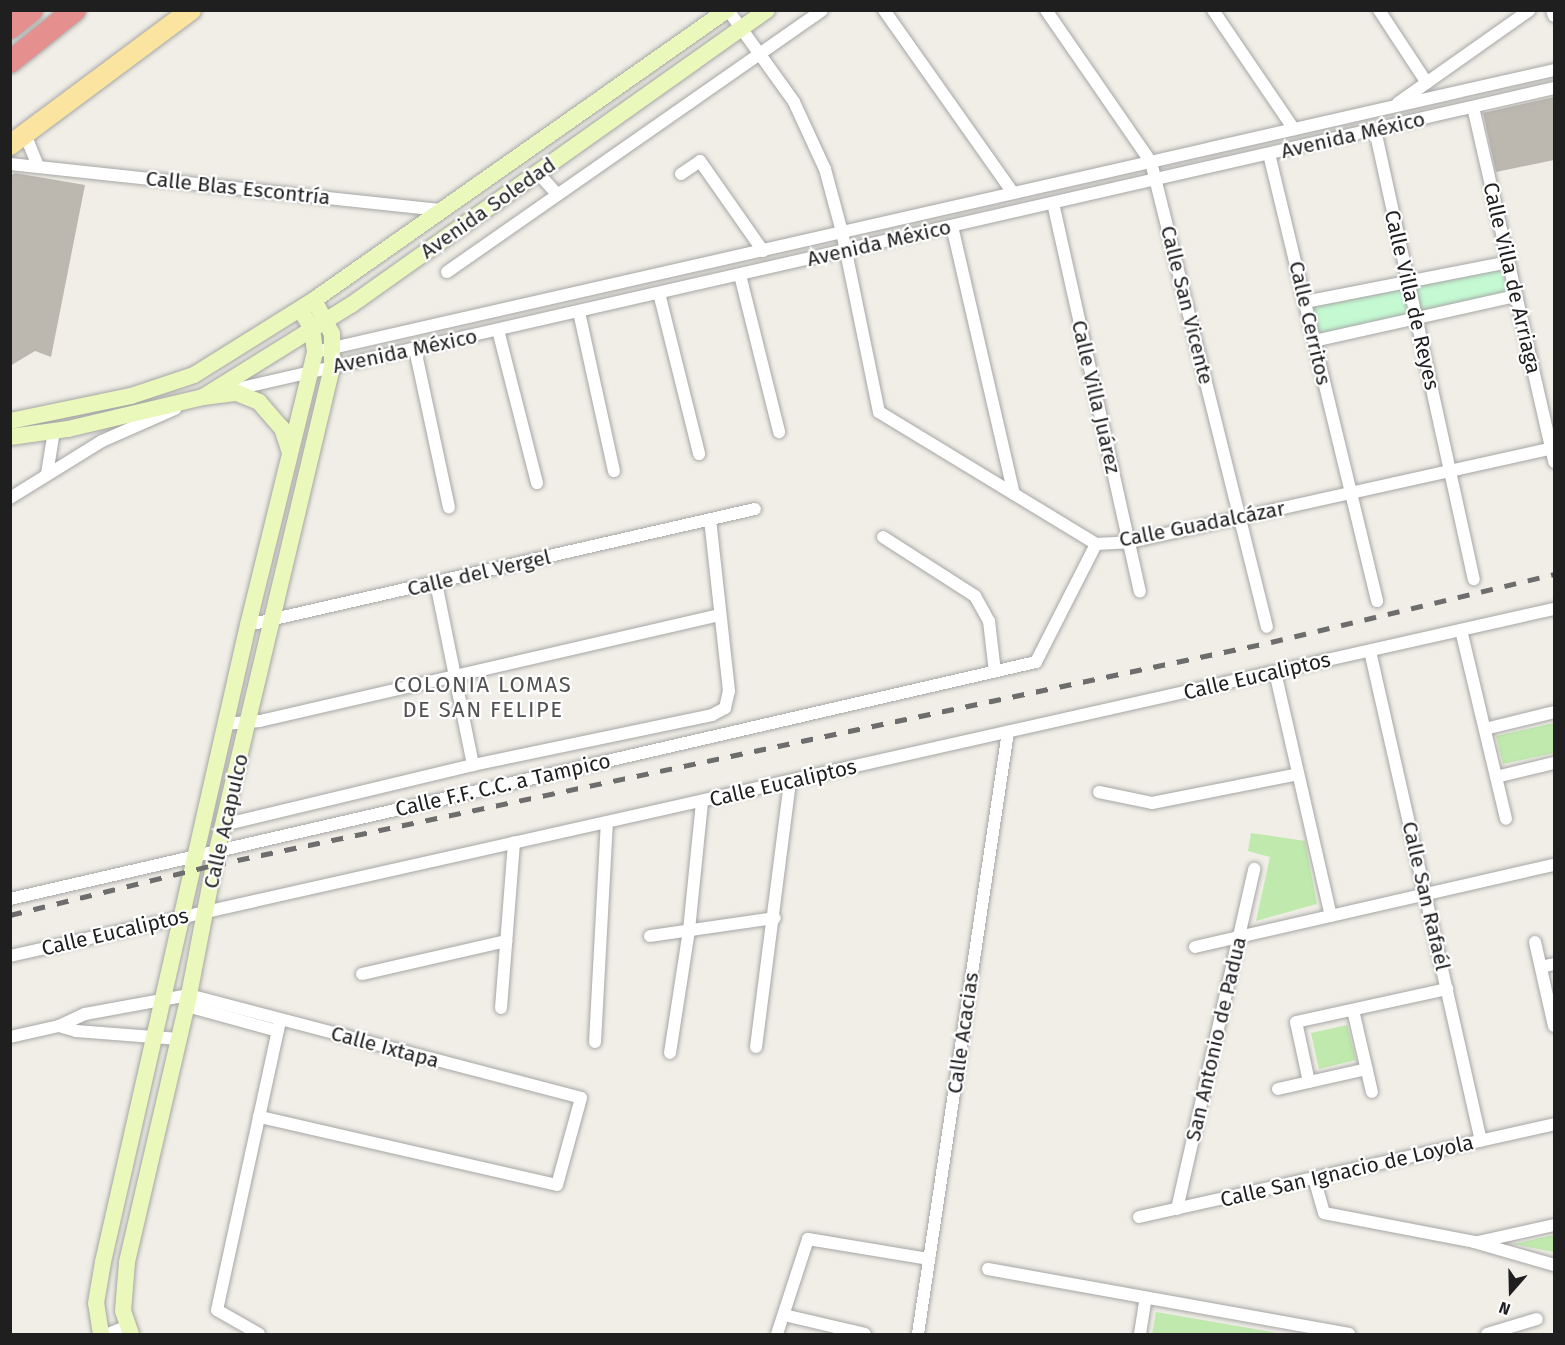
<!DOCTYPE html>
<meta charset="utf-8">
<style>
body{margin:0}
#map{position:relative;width:1565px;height:1345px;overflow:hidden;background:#f0eee6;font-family:"Fira Sans",sans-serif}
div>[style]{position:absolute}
.grass>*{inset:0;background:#bfe9ad}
.park>*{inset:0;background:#c4f9d2}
.building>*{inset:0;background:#bcb7af}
.roads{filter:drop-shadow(0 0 2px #a6a6a6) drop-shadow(0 0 2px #a6a6a6)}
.street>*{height:12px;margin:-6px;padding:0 6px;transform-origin:6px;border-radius:6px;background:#fff}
.secondary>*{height:16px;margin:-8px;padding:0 8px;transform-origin:8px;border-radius:8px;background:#eaf8bb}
.primary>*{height:20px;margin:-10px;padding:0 10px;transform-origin:10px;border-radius:10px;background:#fae4a0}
.highway>*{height:22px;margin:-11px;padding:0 11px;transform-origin:11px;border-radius:11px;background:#e58f8f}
.rail>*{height:4.5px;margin-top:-2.25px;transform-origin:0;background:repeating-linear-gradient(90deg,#6d6d6d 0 12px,transparent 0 24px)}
span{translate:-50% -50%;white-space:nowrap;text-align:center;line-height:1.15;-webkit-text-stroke:4.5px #fff;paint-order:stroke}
.street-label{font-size:21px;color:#1f1f1f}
.neighbourhood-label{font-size:22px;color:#525252;letter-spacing:1.5px}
.frame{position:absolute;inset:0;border:12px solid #1f1f1f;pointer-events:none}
.north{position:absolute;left:1481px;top:1261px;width:60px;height:60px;-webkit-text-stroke:4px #fff;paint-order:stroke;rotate:200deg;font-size:16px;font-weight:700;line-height:24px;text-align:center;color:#1f1f1f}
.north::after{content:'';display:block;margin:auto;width:21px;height:27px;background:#1f1f1f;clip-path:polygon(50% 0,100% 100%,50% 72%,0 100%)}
</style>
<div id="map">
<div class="grass">
<i style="clip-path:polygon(1554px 723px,1554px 753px,1503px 764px,1496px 736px)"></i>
<i style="clip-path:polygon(1251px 833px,1305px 841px,1317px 904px,1256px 921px,1270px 857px,1248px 851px)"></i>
<i style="clip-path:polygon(1347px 1025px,1356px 1060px,1319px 1069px,1311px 1033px)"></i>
<i style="clip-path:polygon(1554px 1235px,1554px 1252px,1513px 1244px)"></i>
<i style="clip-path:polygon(1156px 1312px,1283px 1334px,1152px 1334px)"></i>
</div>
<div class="park">
<i style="clip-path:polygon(1501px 264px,1508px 296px,1317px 337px,1310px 305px)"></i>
</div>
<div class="building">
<i style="clip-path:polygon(1554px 97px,1554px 160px,1496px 172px,1483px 113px)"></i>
<i style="clip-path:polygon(15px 173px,85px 185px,51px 357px,35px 351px,10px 366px,10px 176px)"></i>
</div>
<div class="roads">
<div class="street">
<i style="left:728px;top:10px;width:113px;rotate:54.3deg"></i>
<i style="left:794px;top:102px;width:74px;rotate:65.2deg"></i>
<i style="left:825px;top:169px;width:65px;rotate:74.9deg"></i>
<i style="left:842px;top:232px;width:184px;rotate:78.4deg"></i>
<i style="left:879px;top:412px;width:254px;rotate:31.3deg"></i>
<i style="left:1096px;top:544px;width:33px;rotate:-3deg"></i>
<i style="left:1129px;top:542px;width:435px;rotate:-12.5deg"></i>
<i style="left:884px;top:10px;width:224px;rotate:54.8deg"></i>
<i style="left:1046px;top:10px;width:185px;rotate:55.4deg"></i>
<i style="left:1151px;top:162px;width:479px;rotate:76deg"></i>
<i style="left:1213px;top:10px;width:144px;rotate:55.8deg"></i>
<i style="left:1379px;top:10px;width:87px;rotate:56.7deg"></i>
<i style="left:1552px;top:10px;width:6px;rotate:72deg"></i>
<i style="left:1398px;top:103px;width:161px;rotate:-35.2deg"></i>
<i style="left:1473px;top:107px;width:364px;rotate:77.1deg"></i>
<i style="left:1375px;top:130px;width:460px;rotate:77.6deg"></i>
<i style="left:25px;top:134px;width:35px;rotate:68deg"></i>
<i style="left:1269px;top:154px;width:460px;rotate:76.4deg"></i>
<i style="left:10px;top:164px;width:430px;rotate:6.1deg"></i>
<i style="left:538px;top:173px;width:28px;rotate:48deg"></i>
<i style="left:681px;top:174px;width:23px;rotate:-34deg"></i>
<i style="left:700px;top:161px;width:110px;rotate:55deg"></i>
<i style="left:1053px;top:203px;width:398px;rotate:77.4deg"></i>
<i style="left:952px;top:226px;width:275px;rotate:77deg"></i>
<i style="left:447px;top:272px;width:457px;rotate:-34.9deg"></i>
<i style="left:740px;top:275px;width:162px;rotate:76deg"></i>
<i style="left:659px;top:293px;width:166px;rotate:76deg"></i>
<i style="left:1305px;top:302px;width:207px;rotate:-11.1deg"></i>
<i style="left:579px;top:312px;width:163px;rotate:77.6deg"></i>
<i style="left:498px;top:330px;width:158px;rotate:75.7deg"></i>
<i style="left:1314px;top:341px;width:207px;rotate:-12.6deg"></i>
<i style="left:415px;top:349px;width:162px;rotate:77.9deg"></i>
<i style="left:315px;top:352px;width:1271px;rotate:-12.82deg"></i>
<i style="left:228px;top:391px;width:1360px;rotate:-12.87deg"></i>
<i style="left:47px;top:474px;width:44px;rotate:-80.8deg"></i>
<i style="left:10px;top:498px;width:108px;rotate:-31.8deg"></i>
<i style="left:102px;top:441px;width:80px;rotate:-23.7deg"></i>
<i style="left:883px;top:537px;width:109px;rotate:32.7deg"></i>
<i style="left:975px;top:596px;width:29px;rotate:61deg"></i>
<i style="left:989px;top:621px;width:51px;rotate:83.3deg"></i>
<i style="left:436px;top:583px;width:186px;rotate:78.5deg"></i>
<i style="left:248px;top:625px;width:520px;rotate:-12.89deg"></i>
<i style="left:1461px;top:630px;width:194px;rotate:76.6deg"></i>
<i style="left:1370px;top:651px;width:502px;rotate:77.24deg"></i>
<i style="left:1275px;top:672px;width:250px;rotate:77.1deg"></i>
<i style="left:225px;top:724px;width:35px;rotate:-5deg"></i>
<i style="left:260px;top:721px;width:471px;rotate:-13deg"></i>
<i style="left:1485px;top:729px;width:71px;rotate:-13.8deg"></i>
<i style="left:1496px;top:777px;width:60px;rotate:-13.6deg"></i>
<i style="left:1099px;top:792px;width:54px;rotate:11.7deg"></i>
<i style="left:1152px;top:803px;width:149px;rotate:-11.2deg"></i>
<i style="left:223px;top:825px;width:257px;rotate:-13.5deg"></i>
<i style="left:473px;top:765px;width:244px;rotate:-11.8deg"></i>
<i style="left:712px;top:715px;width:15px;rotate:-28deg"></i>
<i style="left:725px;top:708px;width:17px;rotate:-77deg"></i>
<i style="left:729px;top:691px;width:172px;rotate:-96.3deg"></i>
<i style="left:10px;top:899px;width:1053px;rotate:-13.01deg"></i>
<i style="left:1036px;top:662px;width:132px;rotate:-63deg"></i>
<i style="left:650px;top:936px;width:126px;rotate:-8.2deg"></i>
<i style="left:1535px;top:942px;width:86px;rotate:77.3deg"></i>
<i style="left:1195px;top:947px;width:368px;rotate:-12.9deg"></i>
<i style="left:10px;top:956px;width:1583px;rotate:-12.67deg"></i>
<i style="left:1541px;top:967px;width:13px;rotate:-13deg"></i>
<i style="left:362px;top:974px;width:148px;rotate:-12.9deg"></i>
<i style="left:187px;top:1006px;width:94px;rotate:15.4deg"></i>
<i style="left:501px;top:1008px;width:166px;rotate:-85.5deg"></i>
<i style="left:1353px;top:1010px;width:84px;rotate:77deg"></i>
<i style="left:59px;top:1026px;width:18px;rotate:16deg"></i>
<i style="left:76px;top:1031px;width:103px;rotate:4.4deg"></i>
<i style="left:10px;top:1037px;width:50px;rotate:-12.7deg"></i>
<i style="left:59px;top:1026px;width:29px;rotate:-25deg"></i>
<i style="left:85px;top:1014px;width:106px;rotate:-10.4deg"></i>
<i style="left:189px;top:995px;width:405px;rotate:14.7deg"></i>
<i style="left:581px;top:1098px;width:90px;rotate:105.4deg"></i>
<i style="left:557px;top:1185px;width:306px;rotate:-167.1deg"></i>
<i style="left:595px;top:1042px;width:220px;rotate:-86.9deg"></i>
<i style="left:756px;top:1047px;width:268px;rotate:-82.7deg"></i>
<i style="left:670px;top:1053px;width:124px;rotate:-81.2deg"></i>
<i style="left:689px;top:930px;width:130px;rotate:-84.2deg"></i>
<i style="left:1309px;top:1082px;width:61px;rotate:-102.2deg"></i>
<i style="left:1296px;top:1022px;width:155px;rotate:-12.3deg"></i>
<i style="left:1278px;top:1089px;width:91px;rotate:-12.7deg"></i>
<i style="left:1314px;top:1178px;width:36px;rotate:74deg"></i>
<i style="left:1324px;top:1213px;width:153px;rotate:10.9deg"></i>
<i style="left:1474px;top:1242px;width:83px;rotate:16deg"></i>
<i style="left:1177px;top:1209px;width:349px;rotate:-77.2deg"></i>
<i style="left:1139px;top:1217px;width:425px;rotate:-12.6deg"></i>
<i style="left:1478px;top:1242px;width:78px;rotate:-12.6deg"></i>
<i style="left:988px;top:1269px;width:367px;rotate:10.2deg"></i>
<i style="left:784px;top:1315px;width:83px;rotate:13.2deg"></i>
<i style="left:108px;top:1334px;width:22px;rotate:-22deg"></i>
<i style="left:259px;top:1334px;width:48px;rotate:-150.3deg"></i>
<i style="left:217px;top:1310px;width:297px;rotate:-77.7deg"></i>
<i style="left:777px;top:1334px;width:100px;rotate:-71.9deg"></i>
<i style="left:808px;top:1239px;width:123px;rotate:9.4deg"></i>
<i style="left:918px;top:1334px;width:609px;rotate:-81.5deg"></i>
<i style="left:1140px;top:1334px;width:36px;rotate:-81deg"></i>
<i style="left:1487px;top:1334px;width:52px;rotate:-16.7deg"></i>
</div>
<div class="secondary">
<i style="left:203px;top:397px;width:174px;rotate:-31.9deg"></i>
<i style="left:351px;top:305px;width:510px;rotate:-35.34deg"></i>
<i style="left:10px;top:421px;width:124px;rotate:-11.7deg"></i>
<i style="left:131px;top:396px;width:66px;rotate:-18.4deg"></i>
<i style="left:194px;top:375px;width:142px;rotate:-32deg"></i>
<i style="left:314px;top:300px;width:505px;rotate:-35.08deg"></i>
<i style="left:10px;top:437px;width:59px;rotate:-7.9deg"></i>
<i style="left:68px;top:429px;width:139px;rotate:-13.3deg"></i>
<i style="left:203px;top:397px;width:34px;rotate:-7deg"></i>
<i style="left:237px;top:393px;width:24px;rotate:22deg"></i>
<i style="left:259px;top:402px;width:35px;rotate:49deg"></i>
<i style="left:282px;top:428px;width:25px;rotate:72deg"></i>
<i style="left:101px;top:1334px;width:31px;rotate:-99deg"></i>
<i style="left:96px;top:1303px;width:42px;rotate:-80.3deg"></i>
<i style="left:103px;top:1262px;width:653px;rotate:-77.18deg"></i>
<i style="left:248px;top:625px;width:281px;rotate:-76.2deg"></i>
<i style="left:315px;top:352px;width:23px;rotate:-97deg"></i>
<i style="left:312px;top:329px;width:23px;rotate:-121deg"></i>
<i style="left:131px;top:1334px;width:24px;rotate:-109deg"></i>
<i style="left:123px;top:1311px;width:49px;rotate:-85.3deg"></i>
<i style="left:127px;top:1262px;width:274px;rotate:-76.9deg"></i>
<i style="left:189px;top:995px;width:148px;rotate:-79.1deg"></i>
<i style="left:217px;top:850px;width:497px;rotate:-76.6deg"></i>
<i style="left:332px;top:367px;width:33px;rotate:-90deg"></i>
<i style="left:332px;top:334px;width:38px;rotate:-118deg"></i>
</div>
<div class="primary">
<i style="left:10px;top:145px;width:226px;rotate:-36.7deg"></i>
</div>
<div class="highway">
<i style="left:10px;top:28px;width:28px;rotate:-39deg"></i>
<i style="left:10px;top:62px;width:83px;rotate:-38.7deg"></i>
</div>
</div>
<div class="rail">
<i style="left:10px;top:915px;width:210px;rotate:-13.8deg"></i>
<i style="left:214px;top:865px;width:1080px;rotate:-11.91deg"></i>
<i style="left:1271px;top:642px;width:291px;rotate:-13.5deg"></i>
</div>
<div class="street-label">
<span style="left:1353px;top:135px;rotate:-13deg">Avenida México</span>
<span style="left:238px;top:188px;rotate:6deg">Calle Blas Escontría</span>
<span style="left:488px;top:208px;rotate:-35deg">Avenida Soledad</span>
<span style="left:879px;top:243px;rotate:-13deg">Avenida México</span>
<span style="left:1512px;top:278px;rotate:77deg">Calle Villa de Arriaga</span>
<span style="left:1412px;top:300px;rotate:77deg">Calle Villa de Reyes</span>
<span style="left:1187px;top:305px;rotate:76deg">Calle San Vicente</span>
<span style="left:1310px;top:323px;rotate:77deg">Calle Cerritos</span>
<span style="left:405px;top:351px;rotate:-12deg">Avenida México</span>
<span style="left:1096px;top:397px;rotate:77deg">Calle Villa Juárez</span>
<span style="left:1202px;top:524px;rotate:-11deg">Calle Guadalcázar</span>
<span style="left:479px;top:573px;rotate:-13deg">Calle del Vergel</span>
<span style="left:1257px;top:676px;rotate:-13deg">Calle Eucaliptos</span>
<span style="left:783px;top:783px;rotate:-13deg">Calle Eucaliptos</span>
<span style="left:503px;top:785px;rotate:-13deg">Calle F.F. C.C. a Tampico</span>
<span style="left:226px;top:821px;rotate:-77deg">Calle Acapulco</span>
<span style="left:1426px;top:896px;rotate:77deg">Calle San Rafaél</span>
<span style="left:115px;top:932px;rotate:-13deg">Calle Eucaliptos</span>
<span style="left:963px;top:1033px;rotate:-82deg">Calle Acacias</span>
<span style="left:1216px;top:1039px;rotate:-77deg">San Antonio de Padua</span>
<span style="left:385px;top:1047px;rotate:15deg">Calle Ixtapa</span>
<span style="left:1347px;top:1171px;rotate:-13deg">Calle San Ignacio de Loyola</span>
</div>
<div class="neighbourhood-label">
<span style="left:483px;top:697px">COLONIA LOMAS<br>DE SAN FELIPE</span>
</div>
<div class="frame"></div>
<div class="north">N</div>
</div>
